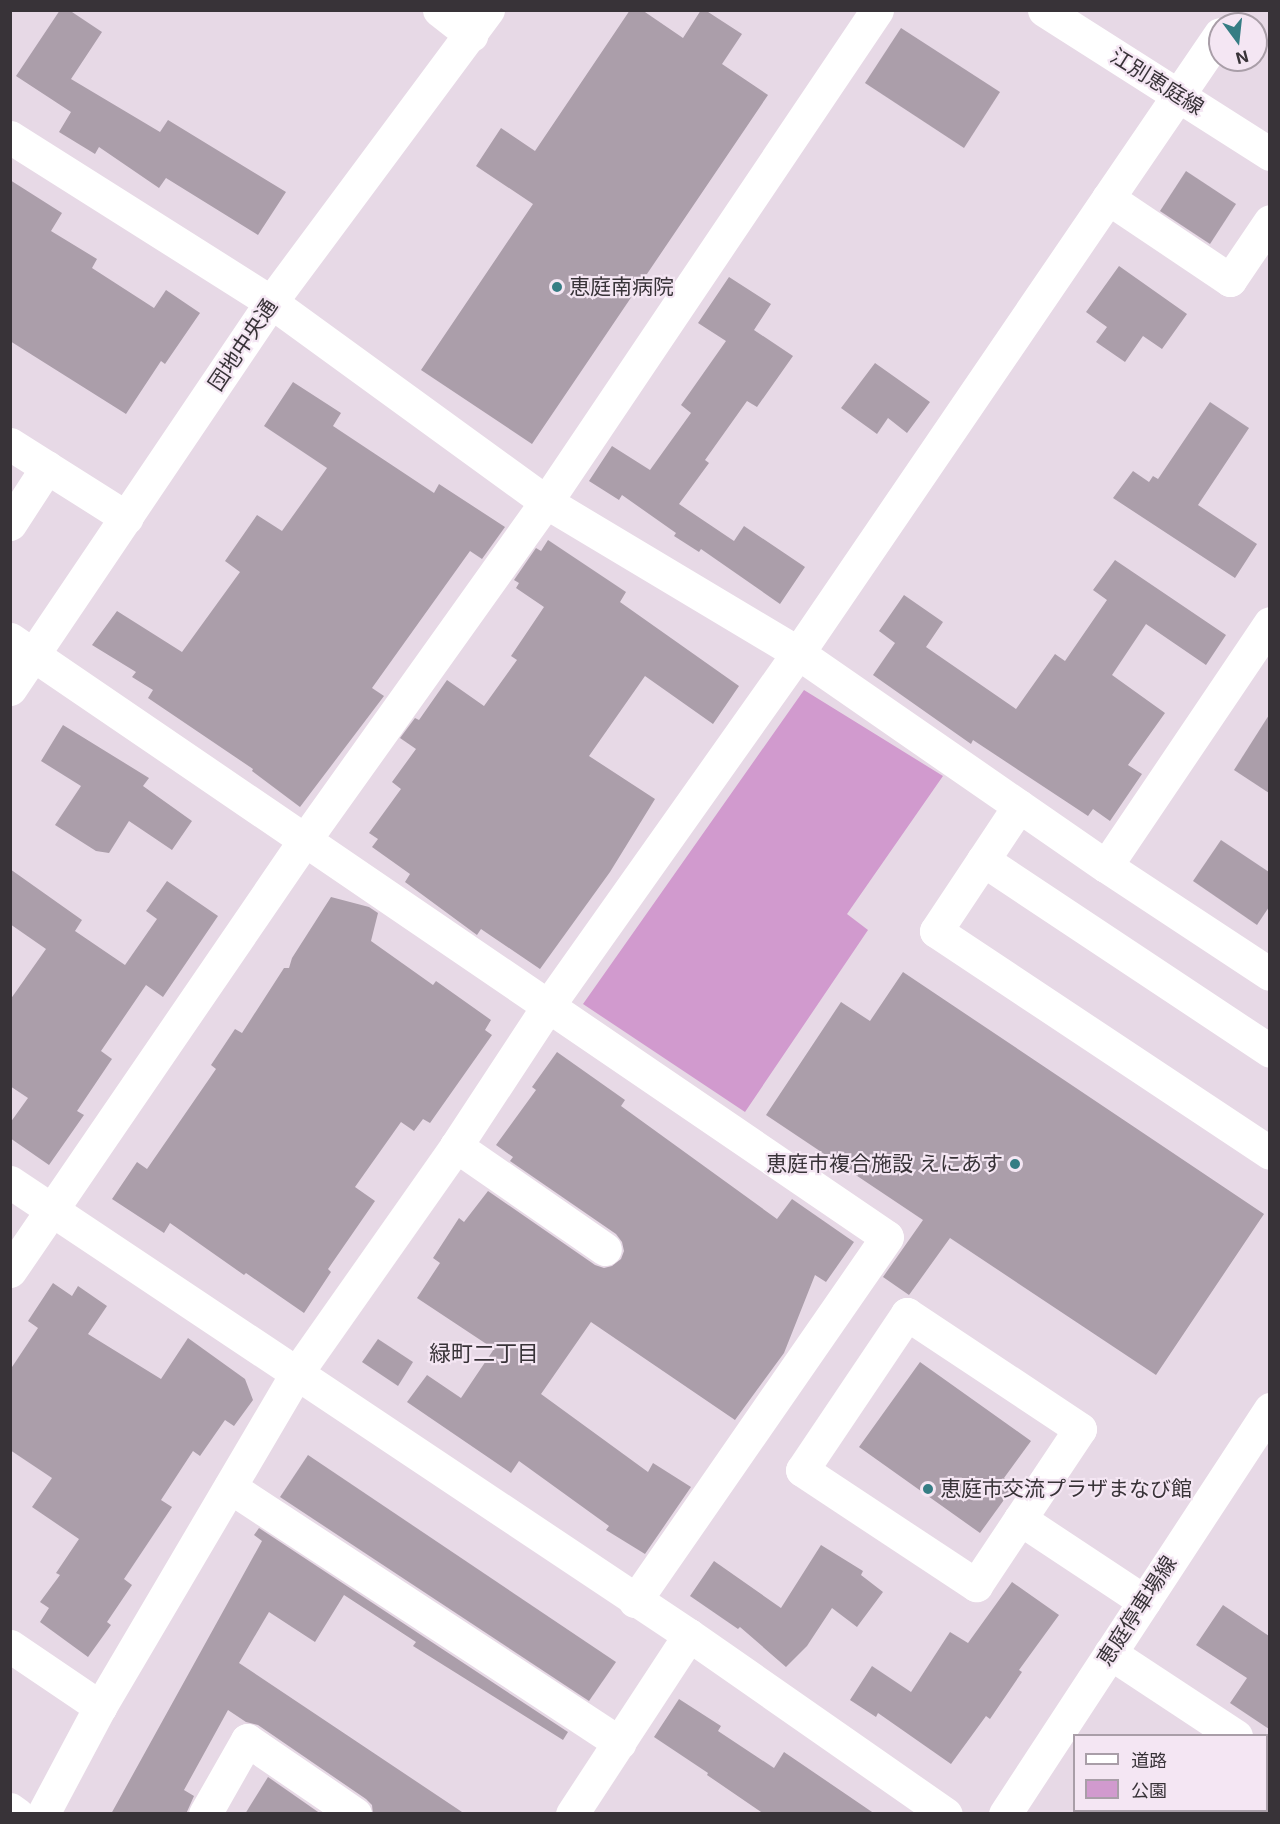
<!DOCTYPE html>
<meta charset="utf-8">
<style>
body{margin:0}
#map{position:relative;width:1280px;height:1824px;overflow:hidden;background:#e7d9e6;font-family:Inter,"Noto Sans JP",sans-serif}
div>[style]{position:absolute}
.green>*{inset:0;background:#d19ace}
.building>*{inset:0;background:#ab9eaa}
.minor>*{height:33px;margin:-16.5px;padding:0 16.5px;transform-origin:16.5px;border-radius:16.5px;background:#fff}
.major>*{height:33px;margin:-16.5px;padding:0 16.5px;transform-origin:16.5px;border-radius:16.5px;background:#fff}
.dots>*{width:16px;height:16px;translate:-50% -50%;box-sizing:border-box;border:3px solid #f4e6f3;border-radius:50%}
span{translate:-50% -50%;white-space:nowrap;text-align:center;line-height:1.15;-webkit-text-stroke:4.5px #f4e6f3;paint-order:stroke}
.street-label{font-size:21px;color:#383338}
.poi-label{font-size:21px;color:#383338}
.left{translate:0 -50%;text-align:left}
.right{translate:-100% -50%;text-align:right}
.neighbourhood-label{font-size:22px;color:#383338}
.frame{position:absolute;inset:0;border:12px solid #383338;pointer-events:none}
.legend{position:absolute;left:1073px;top:1734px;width:195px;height:78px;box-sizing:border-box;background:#f4e6f3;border:2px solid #a99ea8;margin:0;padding:8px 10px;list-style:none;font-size:18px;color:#383338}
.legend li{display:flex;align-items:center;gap:12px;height:30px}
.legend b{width:30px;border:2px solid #a99ea8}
.north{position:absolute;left:1208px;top:12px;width:60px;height:60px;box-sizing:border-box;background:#f4e6f3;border:2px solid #a99ea8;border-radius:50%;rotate:165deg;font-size:16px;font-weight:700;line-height:24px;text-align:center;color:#383338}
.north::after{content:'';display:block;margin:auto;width:21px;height:27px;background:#357d84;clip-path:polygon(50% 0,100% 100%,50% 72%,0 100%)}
</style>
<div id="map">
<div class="green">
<i style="clip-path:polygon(804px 690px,943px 776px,847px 914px,868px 930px,745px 1112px,583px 1004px)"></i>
</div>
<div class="building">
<i style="clip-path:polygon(60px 10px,69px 10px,102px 32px,71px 79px,160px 132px,168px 120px,286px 192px,258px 235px,166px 178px,159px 188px,99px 147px,95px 154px,59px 132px,71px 112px,16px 76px)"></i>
<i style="clip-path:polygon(630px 10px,642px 10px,683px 38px,701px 10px,705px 10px,742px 34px,722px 64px,768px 95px,532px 444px,421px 370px,533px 204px,476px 166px,501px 128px,535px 151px)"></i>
<i style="clip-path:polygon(901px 28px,1000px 92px,964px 148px,865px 83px)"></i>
<i style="clip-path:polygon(1186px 171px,1236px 204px,1210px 244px,1160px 211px)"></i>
<i style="clip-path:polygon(10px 180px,62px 213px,51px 231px,97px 259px,92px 268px,154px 308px,166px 290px,200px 313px,165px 364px,161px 361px,126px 414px,10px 341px)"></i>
<i style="clip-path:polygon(1119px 266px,1187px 314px,1162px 349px,1143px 336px,1125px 362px,1096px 342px,1107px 327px,1086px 312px)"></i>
<i style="clip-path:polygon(729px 277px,771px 304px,754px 330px,793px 356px,757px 407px,747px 401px,705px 460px,709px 463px,679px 504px,734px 541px,744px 526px,805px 567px,780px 604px,701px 549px,699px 552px,674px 536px,676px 533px,622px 495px,619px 500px,589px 481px,612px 446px,650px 470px,691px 413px,681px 405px,726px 341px,698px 323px)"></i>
<i style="clip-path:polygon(875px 363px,930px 402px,907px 433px,888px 418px,877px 434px,841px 408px)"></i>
<i style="clip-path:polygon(293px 382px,341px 413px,333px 426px,434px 493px,439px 484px,505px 527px,482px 559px,470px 551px,372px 688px,384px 696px,300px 807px,252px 771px,253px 769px,148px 698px,153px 690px,132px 677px,136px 672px,92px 645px,117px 611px,182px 652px,240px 572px,225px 561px,257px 515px,282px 531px,327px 468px,264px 426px)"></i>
<i style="clip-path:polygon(1210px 402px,1249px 428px,1198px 505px,1257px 544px,1235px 578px,1113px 498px,1133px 471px,1149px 482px,1153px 476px,1158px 479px)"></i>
<i style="clip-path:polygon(548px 540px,626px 592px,620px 602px,739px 686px,713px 724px,645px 676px,589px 756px,655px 799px,610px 872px,540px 969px,481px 929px,477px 935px,405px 882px,410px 874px,372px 847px,378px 839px,369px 833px,401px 789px,392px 782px,416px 749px,400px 738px,415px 718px,419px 720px,447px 680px,484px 706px,517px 660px,511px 656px,544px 607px,516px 588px,519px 583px,514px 580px,536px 548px,541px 551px)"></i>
<i style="clip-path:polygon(1115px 560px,1226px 635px,1206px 665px,1146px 624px,1112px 675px,1165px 713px,1128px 765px,1142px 774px,1110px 821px,1093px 809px,1088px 816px,973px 740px,971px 744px,873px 675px,895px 643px,879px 631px,904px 595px,943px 622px,926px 647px,1016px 709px,1055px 654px,1065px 661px,1107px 600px,1093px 590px)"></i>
<i style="clip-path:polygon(1269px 715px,1269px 793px,1234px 770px)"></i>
<i style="clip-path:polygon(63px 725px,149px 778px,143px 786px,192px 821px,172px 850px,129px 821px,109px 853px,96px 851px,55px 825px,81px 786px,41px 761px)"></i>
<i style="clip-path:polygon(1221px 840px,1269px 872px,1269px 907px,1257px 925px,1193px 881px)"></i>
<i style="clip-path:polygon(10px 869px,82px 920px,75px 931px,125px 965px,157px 919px,146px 911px,167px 881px,218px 916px,163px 997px,146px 985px,101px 1051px,112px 1059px,77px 1111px,84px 1115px,49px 1165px,10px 1138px,10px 1123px,28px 1098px,10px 1086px,10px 1000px,46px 949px,10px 924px)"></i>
<i style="clip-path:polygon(331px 897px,369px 907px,378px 913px,371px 941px,433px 985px,436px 981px,491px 1020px,485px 1030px,492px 1035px,430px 1123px,423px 1119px,414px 1131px,401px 1122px,355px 1187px,375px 1201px,328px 1269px,331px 1272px,304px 1313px,246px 1273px,244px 1275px,170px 1223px,164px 1233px,112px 1199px,137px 1162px,147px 1169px,216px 1069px,211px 1065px,235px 1029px,242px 1033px,284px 968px,289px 968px,292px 958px)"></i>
<i style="clip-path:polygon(903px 972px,1264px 1214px,1156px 1375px,950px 1238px,909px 1295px,883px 1277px,923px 1220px,766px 1115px,841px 1002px,870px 1021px)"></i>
<i style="clip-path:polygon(557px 1052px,625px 1100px,621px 1106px,777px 1219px,792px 1199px,854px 1242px,826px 1282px,815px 1275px,784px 1353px,735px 1420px,591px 1322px,541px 1394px,648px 1472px,653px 1463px,691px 1487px,645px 1554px,606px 1530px,609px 1526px,519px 1461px,511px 1473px,407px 1402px,427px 1375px,461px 1398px,494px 1349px,417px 1298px,440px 1263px,433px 1258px,459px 1218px,464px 1222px,488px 1191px,595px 1265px,604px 1268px,612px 1266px,621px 1259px,624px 1251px,622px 1242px,616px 1234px,510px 1161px,513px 1157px,496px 1145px,536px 1090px,532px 1087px)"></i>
<i style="clip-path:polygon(53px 1283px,72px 1296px,78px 1286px,107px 1306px,88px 1334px,161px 1379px,188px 1338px,245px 1379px,253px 1400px,234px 1426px,225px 1420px,200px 1456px,193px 1451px,161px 1500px,172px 1507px,124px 1579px,132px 1585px,107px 1622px,111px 1625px,88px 1657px,40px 1622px,49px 1608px,40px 1602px,60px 1575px,56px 1573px,79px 1539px,32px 1507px,52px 1478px,10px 1450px,10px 1370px,38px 1328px,28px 1321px)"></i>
<i style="clip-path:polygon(378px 1339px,413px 1362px,398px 1386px,362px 1362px)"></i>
<i style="clip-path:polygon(920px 1362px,1031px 1441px,1004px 1478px,1014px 1486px,980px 1533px,859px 1447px)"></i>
<i style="clip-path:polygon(308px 1455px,616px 1662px,589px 1701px,280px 1497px)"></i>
<i style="clip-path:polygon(259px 1528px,568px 1732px,563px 1740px,413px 1646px,416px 1642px,344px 1595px,315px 1642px,269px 1612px,239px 1663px,465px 1814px,373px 1814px,372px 1805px,366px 1799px,258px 1725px,246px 1722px,228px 1710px,184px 1790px,194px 1796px,186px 1814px,111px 1814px,262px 1541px,254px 1535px)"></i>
<i style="clip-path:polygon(821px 1545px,863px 1571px,861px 1575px,883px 1592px,857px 1627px,832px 1608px,807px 1646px,786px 1667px,740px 1627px,738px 1629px,690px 1596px,714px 1561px,781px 1608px)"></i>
<i style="clip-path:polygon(1012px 1582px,1059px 1615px,1019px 1670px,1022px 1672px,990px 1719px,986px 1716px,951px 1764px,878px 1713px,876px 1717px,850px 1700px,872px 1666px,911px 1692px,950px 1632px,968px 1643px)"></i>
<i style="clip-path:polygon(1223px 1605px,1269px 1636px,1269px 1729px,1230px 1703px,1247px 1678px,1196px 1645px)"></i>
<i style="clip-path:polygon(679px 1699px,721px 1726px,718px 1731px,774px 1768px,784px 1752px,875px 1814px,764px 1814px,707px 1775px,708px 1773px,654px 1737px)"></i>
<i style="clip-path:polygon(268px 1777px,321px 1814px,245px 1814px)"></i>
</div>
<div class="minor">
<i style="left:439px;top:10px;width:41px;rotate:38deg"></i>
<i style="left:10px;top:137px;width:309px;rotate:32.3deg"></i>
<i style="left:271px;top:302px;width:340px;rotate:36deg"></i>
<i style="left:546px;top:502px;width:294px;rotate:30.9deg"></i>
<i style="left:798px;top:653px;width:374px;rotate:34.7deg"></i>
<i style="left:1106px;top:866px;width:196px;rotate:33.4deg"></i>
<i style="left:1108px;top:198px;width:147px;rotate:33.9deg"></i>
<i style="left:1230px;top:280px;width:71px;rotate:-55.9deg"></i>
<i style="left:10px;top:444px;width:138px;rotate:32.3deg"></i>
<i style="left:10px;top:524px;width:68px;rotate:-57deg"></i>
<i style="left:10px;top:639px;width:1061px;rotate:34.29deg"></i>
<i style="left:887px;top:1237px;width:443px;rotate:124.7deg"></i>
<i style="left:10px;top:689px;width:467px;rotate:-56deg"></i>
<i style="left:271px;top:302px;width:364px;rotate:-53.4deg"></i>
<i style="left:1019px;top:806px;width:150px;rotate:123.6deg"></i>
<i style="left:936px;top:931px;width:401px;rotate:33.6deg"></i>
<i style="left:983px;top:860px;width:345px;rotate:33.6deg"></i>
<i style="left:1106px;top:866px;width:293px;rotate:-56deg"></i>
<i style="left:456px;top:1146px;width:181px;rotate:34.7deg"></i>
<i style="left:10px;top:1182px;width:816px;rotate:33.71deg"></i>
<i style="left:689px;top:1635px;width:313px;rotate:34.9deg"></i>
<i style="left:10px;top:1271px;width:521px;rotate:-55.64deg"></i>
<i style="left:304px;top:841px;width:417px;rotate:-54.5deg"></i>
<i style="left:546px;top:502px;width:593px;rotate:-56.07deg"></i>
<i style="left:230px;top:1487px;width:466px;rotate:33.3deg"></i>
<i style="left:1020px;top:1519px;width:108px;rotate:-56.3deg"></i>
<i style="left:1080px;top:1429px;width:208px;rotate:-146.4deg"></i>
<i style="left:907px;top:1314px;width:188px;rotate:123.9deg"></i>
<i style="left:802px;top:1470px;width:209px;rotate:33.5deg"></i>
<i style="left:976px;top:1585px;width:79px;rotate:-56.3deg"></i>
<i style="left:1020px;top:1519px;width:149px;rotate:33.5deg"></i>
<i style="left:10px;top:1646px;width:109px;rotate:34.1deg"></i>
<i style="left:1110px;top:1653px;width:151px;rotate:33.4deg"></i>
<i style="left:1266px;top:1756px;width:4px;rotate:27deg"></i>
<i style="left:10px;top:1809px;width:9px;rotate:36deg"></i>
<i style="left:43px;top:1814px;width:121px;rotate:-62deg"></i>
<i style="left:100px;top:1707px;width:386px;rotate:-59.5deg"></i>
<i style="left:296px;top:1374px;width:279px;rotate:-54.9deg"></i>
<i style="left:456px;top:1146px;width:168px;rotate:-56.7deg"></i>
<i style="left:548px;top:1006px;width:433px;rotate:-54.7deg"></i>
<i style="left:798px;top:653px;width:749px;rotate:-55.72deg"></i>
<i style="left:205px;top:1814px;width:85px;rotate:-60.4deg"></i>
<i style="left:247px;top:1740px;width:131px;rotate:34.4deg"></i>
<i style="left:572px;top:1814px;width:214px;rotate:-56.8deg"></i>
</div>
<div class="major">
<i style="left:1044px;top:10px;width:268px;rotate:32.5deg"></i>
<i style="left:1005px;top:1814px;width:484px;rotate:-56.8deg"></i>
</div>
<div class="dots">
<i style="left:557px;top:287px;background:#357d84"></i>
<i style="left:1015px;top:1164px;background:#357d84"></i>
<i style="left:928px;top:1489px;background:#357d84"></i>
</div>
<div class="street-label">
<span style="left:1157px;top:82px;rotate:32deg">江別恵庭線</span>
<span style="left:243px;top:345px;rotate:-56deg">団地中央通</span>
<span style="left:1137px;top:1611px;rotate:-57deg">恵庭停車場線</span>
</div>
<div class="poi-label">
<span class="left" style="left:569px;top:287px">恵庭南病院</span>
<span class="right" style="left:1003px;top:1164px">恵庭市複合施設 えにあす</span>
<span class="left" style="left:940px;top:1489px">恵庭市交流プラザまなび館</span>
</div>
<div class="neighbourhood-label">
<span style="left:484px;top:1354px">緑町二丁目</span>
</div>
<div class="frame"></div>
<ul class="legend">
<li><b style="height:8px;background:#fff"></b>道路</li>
<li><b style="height:16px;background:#d19ace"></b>公園</li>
</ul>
<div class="north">N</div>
</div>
